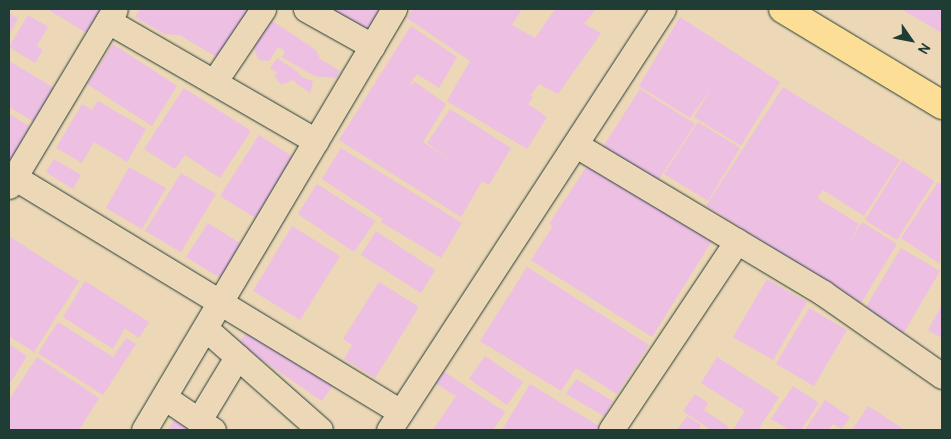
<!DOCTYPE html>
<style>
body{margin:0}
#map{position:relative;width:951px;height:439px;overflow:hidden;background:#ecd7b6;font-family:Pangolin,sans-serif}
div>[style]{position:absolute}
.building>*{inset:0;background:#edbfe3}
.roads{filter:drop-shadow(0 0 1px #1f3d34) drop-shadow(0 0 1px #1f3d34)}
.street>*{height:25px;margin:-12.5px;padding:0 12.5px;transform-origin:12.5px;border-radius:12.5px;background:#ecd7b6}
.highway>*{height:28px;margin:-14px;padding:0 14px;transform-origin:14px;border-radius:14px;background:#fdde96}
span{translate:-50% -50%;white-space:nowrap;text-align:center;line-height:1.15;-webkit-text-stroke:4.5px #ecd7b6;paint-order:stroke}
.frame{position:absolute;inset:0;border:10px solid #1f3d34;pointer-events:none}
.north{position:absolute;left:886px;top:15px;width:50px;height:50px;-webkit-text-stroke:4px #ecd7b6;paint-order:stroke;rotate:123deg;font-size:14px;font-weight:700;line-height:20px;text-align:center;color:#1f3d34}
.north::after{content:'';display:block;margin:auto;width:18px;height:22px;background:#1f3d34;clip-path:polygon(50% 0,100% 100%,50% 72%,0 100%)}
</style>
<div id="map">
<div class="building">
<i style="clip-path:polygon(47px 9px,106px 9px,90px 35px)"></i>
<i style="clip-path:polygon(140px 9px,255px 9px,223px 61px,180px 35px,164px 34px,135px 17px)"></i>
<i style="clip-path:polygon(324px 9px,389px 9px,370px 38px)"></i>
<i style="clip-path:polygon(413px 9px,522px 9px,512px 25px,535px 38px,555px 9px,596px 9px,584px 24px,601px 33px,558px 94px,539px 84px,530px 96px,533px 97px,528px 104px,547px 117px,527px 149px,447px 101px,470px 61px,407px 18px)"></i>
<i style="clip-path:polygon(901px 9px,942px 9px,942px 33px)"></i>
<i style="clip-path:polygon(9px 13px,18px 19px,9px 34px)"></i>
<i style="clip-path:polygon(28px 15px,48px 27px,37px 46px,43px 50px,35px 63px,9px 47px)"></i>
<i style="clip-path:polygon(265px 16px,316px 50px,320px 59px,340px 71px,336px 78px,314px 76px,282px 57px,285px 51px,278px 47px,269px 61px,259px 60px,251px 42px)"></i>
<i style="clip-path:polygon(680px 17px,780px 82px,741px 146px,694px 117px,712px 87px,690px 118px,639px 86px)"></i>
<i style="clip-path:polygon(411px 26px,457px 57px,439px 88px,417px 74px,409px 85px,415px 82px,446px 104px,423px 142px,458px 165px,427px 143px,450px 109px,511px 148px,489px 185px,482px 181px,461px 217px,339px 140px)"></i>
<i style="clip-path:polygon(113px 44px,177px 86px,152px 126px,87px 84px)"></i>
<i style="clip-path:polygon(277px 58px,298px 72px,301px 77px,313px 81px,310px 93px,292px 80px,281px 85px,274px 75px,278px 73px,270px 68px)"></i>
<i style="clip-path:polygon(9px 61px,56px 89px,36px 123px,9px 107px)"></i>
<i style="clip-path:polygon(783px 87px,900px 160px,864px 216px,823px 190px,817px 198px,859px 224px,847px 247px,862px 222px,897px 244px,861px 303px,706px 206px)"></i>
<i style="clip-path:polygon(184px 88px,251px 131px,220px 178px,185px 155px,175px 169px,144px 149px)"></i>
<i style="clip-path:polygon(640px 89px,695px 124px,657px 182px,603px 147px)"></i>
<i style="clip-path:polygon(98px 101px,146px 129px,127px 162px,94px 142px,82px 163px,56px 148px,82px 104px,92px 110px)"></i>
<i style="clip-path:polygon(9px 114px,31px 127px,9px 165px)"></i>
<i style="clip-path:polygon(698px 122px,740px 148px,708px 201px,664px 174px)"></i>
<i style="clip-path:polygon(259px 135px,299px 161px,260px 221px,220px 196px)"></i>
<i style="clip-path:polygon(341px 148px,462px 223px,441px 258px,381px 222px,383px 219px,322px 179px)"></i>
<i style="clip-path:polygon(54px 159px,81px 175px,73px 189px,46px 172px)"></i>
<i style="clip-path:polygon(902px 160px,934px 181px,897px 240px,865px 220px)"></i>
<i style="clip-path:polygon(589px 163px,713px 239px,652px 337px,531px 260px,553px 226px,549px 224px)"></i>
<i style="clip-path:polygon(129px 167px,166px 188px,142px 229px,106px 208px)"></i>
<i style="clip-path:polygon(181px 173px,216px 194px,181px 252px,145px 231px)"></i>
<i style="clip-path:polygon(938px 182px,942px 185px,940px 264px,901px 238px)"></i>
<i style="clip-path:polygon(317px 184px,375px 221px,354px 252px,298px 214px)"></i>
<i style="clip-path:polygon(208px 223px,243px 245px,222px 279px,186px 257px)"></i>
<i style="clip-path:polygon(292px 226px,340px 256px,300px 320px,253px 291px)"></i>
<i style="clip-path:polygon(376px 231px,435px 270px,421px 293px,361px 255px)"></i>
<i style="clip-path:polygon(10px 237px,79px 281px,34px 352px,9px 336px)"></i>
<i style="clip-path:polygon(901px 248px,940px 271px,903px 334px,864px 310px)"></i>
<i style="clip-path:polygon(527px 267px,649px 345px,617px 394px,576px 368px,561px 391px,480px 341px)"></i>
<i style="clip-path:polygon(767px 279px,807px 302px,773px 360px,733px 337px)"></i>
<i style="clip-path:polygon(85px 281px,149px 322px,139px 338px,125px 328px,113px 349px,63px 317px)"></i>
<i style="clip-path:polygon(379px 282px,419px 307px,375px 378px,344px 359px,352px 345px,343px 339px)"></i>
<i style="clip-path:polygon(942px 305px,942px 338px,928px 330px)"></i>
<i style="clip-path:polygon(809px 308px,847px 330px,814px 386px,776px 364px)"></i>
<i style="clip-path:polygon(58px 322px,113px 357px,126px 338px,136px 344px,103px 395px,38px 353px)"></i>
<i style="clip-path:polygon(250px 328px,333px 385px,322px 401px,238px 344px)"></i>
<i style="clip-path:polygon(9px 344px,27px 356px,9px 385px)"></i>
<i style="clip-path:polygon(485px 356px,523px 382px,507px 405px,469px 379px)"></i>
<i style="clip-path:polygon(37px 357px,99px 398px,79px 430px,9px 429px,9px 400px)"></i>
<i style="clip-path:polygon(717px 357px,779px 397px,758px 430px,733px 430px,745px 411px,701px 383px)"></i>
<i style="clip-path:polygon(443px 371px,505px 412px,493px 430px,433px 430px,456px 396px,435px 383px)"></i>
<i style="clip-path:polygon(576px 379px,613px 401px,604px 416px,566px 394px)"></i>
<i style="clip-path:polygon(530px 384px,599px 426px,596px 430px,502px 430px)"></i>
<i style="clip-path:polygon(793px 386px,819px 403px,801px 430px,789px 430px,771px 419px)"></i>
<i style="clip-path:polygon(695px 394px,708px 403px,704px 410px,729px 427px,726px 430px,711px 430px,683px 411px)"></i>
<i style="clip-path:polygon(825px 400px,850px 417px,842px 429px,833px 424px,828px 430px,805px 430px)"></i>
<i style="clip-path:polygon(868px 406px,905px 430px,852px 430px)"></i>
<i style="clip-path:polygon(687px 416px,701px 425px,698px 430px,677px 430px)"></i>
<i style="clip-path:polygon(175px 419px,193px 430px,168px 430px)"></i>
</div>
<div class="roads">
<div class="street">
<i style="left:306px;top:9px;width:76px;rotate:29.3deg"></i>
<i style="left:108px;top:21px;width:240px;rotate:30deg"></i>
<i style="left:214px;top:82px;width:88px;rotate:-56.1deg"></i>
<i style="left:576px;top:145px;width:288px;rotate:30.9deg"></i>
<i style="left:823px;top:293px;width:145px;rotate:34.9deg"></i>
<i style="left:9px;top:174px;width:458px;rotate:31.3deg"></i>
<i style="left:9px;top:186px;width:206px;rotate:-59.1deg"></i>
<i style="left:206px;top:329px;width:152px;rotate:41.5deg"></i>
<i style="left:164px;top:397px;width:59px;rotate:34deg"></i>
<i style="left:199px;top:420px;width:74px;rotate:-58.9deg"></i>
<i style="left:144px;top:430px;width:490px;rotate:-59.3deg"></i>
<i style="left:389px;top:430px;width:502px;rotate:-56.94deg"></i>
<i style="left:611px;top:430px;width:227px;rotate:-56.3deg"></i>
</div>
<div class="highway">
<i style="left:783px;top:9px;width:186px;rotate:31.1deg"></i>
</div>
</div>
<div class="frame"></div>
<div class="north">N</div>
</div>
